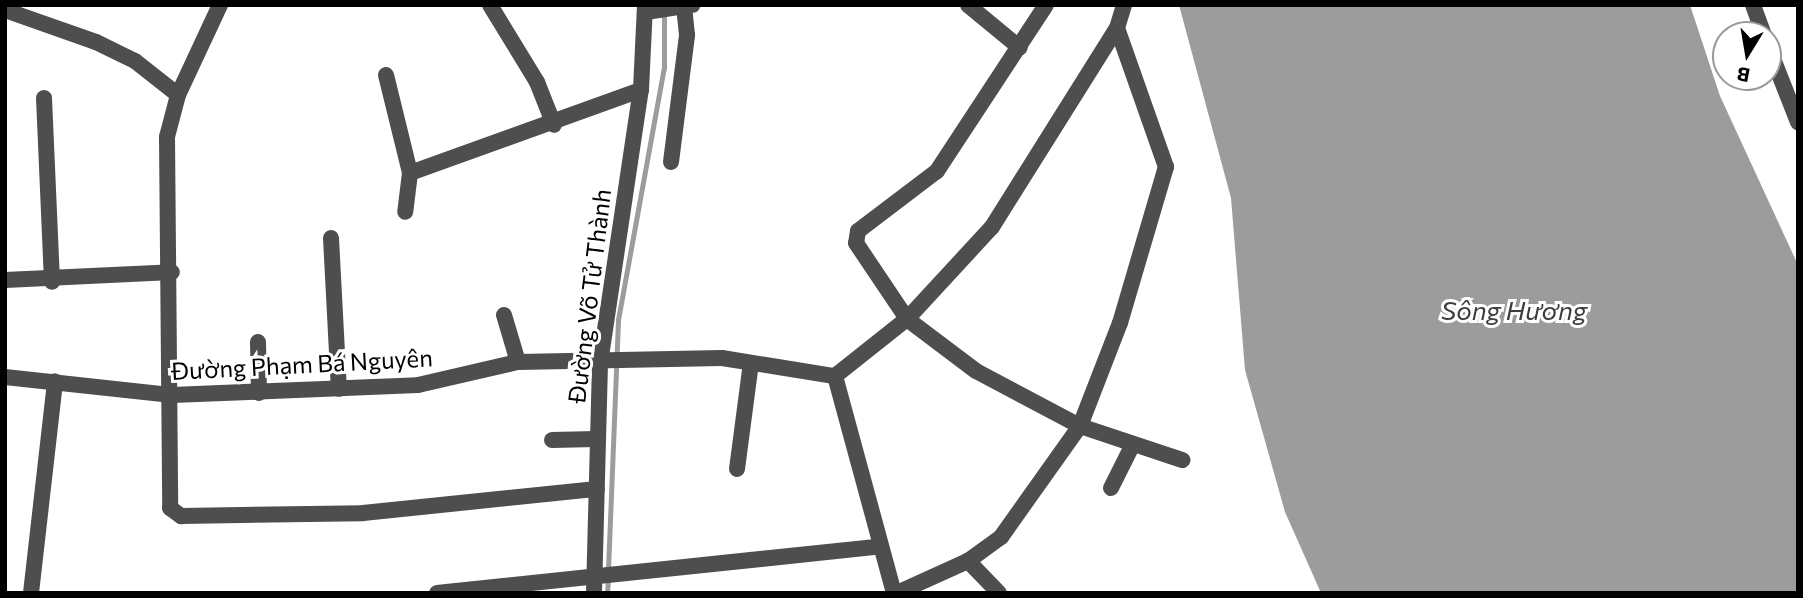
<!DOCTYPE html>
<meta charset="utf-8">
<style>
body{margin:0}
#map{position:relative;width:1803px;height:598px;overflow:hidden;background:#fff;font-family:Commissioner,sans-serif}
div>[style]{position:absolute}
.water>*{inset:0;background:#9c9c9c}
.stream>*{height:4.5px;margin:-2.25px;padding:0 2.25px;transform-origin:2.25px;border-radius:2.25px;background:#9c9c9c}
.minor>*{height:16px;margin:-8px;padding:0 8px;transform-origin:8px;border-radius:8px;background:#4e4e4e}
span{translate:-50% -50%;white-space:nowrap;text-align:center;line-height:1.15;-webkit-text-stroke:6px #fff;paint-order:stroke}
.street-label{font-size:24px;color:#000}
.water-label{font-size:26px;color:#3d3d3d;font-style:italic}
.frame{position:absolute;inset:0;border:7px solid #000;pointer-events:none}
.north{position:absolute;left:1712px;top:21px;width:70px;height:70px;box-sizing:border-box;background:#fff;border:2px solid #999;border-radius:50%;rotate:191deg;font-size:19px;font-weight:700;line-height:28px;text-align:center;color:#000}
.north::after{content:'';display:block;margin:auto;width:24px;height:32px;background:#000;clip-path:polygon(50% 0,100% 100%,50% 72%,0 100%)}
</style>
<div id="map">
<div class="water">
<i style="clip-path:polygon(1179px 5px,1690px 5px,1720px 96px,1798px 265px,1798px 593px,1321px 593px,1285px 512px,1245px 370px,1231px 198px)"></i>
</div>
<div class="stream">
<i style="left:608px;top:570px;width:250px;rotate:-87.7deg"></i>
<i style="left:618px;top:320px;width:256px;rotate:-79.7deg"></i>
<i style="left:664px;top:68px;width:55px;rotate:-90deg"></i>
<i style="left:607px;top:593px;width:14px;rotate:-86deg"></i>
</div>
<div class="minor">
<i style="left:220px;top:5px;width:99px;rotate:115deg"></i>
<i style="left:178px;top:95px;width:43px;rotate:104.7deg"></i>
<i style="left:167px;top:137px;width:371px;rotate:89.5deg"></i>
<i style="left:170px;top:508px;width:14px;rotate:36deg"></i>
<i style="left:181px;top:516px;width:182px;rotate:-0.9deg"></i>
<i style="left:363px;top:513px;width:235px;rotate:-5.9deg"></i>
<i style="left:490px;top:5px;width:90px;rotate:58.6deg"></i>
<i style="left:537px;top:82px;width:46px;rotate:68.4deg"></i>
<i style="left:968px;top:5px;width:67px;rotate:39.6deg"></i>
<i style="left:1046px;top:5px;width:199px;rotate:123.3deg"></i>
<i style="left:937px;top:171px;width:99px;rotate:142.8deg"></i>
<i style="left:858px;top:231px;width:12px;rotate:99deg"></i>
<i style="left:856px;top:243px;width:92px;rotate:56.1deg"></i>
<i style="left:907px;top:319px;width:86px;rotate:37deg"></i>
<i style="left:976px;top:371px;width:118px;rotate:27.9deg"></i>
<i style="left:1080px;top:426px;width:108px;rotate:18.4deg"></i>
<i style="left:1753px;top:5px;width:32px;rotate:70deg"></i>
<i style="left:5px;top:10px;width:96px;rotate:19.4deg"></i>
<i style="left:96px;top:42px;width:43px;rotate:26deg"></i>
<i style="left:135px;top:61px;width:55px;rotate:38.3deg"></i>
<i style="left:646px;top:12px;width:47px;rotate:-8.7deg"></i>
<i style="left:1768px;top:46px;width:82px;rotate:68.5deg"></i>
<i style="left:386px;top:75px;width:101px;rotate:76.2deg"></i>
<i style="left:410px;top:173px;width:39px;rotate:97deg"></i>
<i style="left:44px;top:98px;width:184px;rotate:87.5deg"></i>
<i style="left:671px;top:162px;width:128px;rotate:-82.8deg"></i>
<i style="left:687px;top:35px;width:29px;rotate:-96deg"></i>
<i style="left:410px;top:173px;width:245px;rotate:-19.8deg"></i>
<i style="left:331px;top:238px;width:151px;rotate:87deg"></i>
<i style="left:5px;top:280px;width:167px;rotate:-2.7deg"></i>
<i style="left:504px;top:315px;width:49px;rotate:73.4deg"></i>
<i style="left:258px;top:342px;width:51px;rotate:88.9deg"></i>
<i style="left:835px;top:376px;width:92px;rotate:-38.4deg"></i>
<i style="left:907px;top:319px;width:125px;rotate:-47.3deg"></i>
<i style="left:992px;top:227px;width:235px;rotate:-57.9deg"></i>
<i style="left:5px;top:377px;width:168px;rotate:6.2deg"></i>
<i style="left:172px;top:395px;width:246px;rotate:-2.3deg"></i>
<i style="left:418px;top:385px;width:103px;rotate:-13deg"></i>
<i style="left:518px;top:362px;width:204px;rotate:-1.1deg"></i>
<i style="left:722px;top:358px;width:114px;rotate:9.1deg"></i>
<i style="left:835px;top:376px;width:225px;rotate:74.8deg"></i>
<i style="left:552px;top:440px;width:44px;rotate:-1.3deg"></i>
<i style="left:737px;top:469px;width:107px;rotate:-82.5deg"></i>
<i style="left:1111px;top:488px;width:45px;rotate:-63.4deg"></i>
<i style="left:31px;top:593px;width:213px;rotate:-83.5deg"></i>
<i style="left:437px;top:593px;width:446px;rotate:-6deg"></i>
<i style="left:594px;top:593px;width:230px;rotate:-88.5deg"></i>
<i style="left:600px;top:363px;width:276px;rotate:-81.5deg"></i>
<i style="left:641px;top:90px;width:85px;rotate:-87.3deg"></i>
<i style="left:897px;top:593px;width:78px;rotate:-24.3deg"></i>
<i style="left:999px;top:593px;width:45px;rotate:-134.1deg"></i>
<i style="left:968px;top:561px;width:41px;rotate:-36deg"></i>
<i style="left:1001px;top:537px;width:136px;rotate:-54.6deg"></i>
<i style="left:1080px;top:426px;width:110px;rotate:-68.8deg"></i>
<i style="left:1120px;top:323px;width:163px;rotate:-73.6deg"></i>
<i style="left:1166px;top:167px;width:147px;rotate:-109.4deg"></i>
<i style="left:1117px;top:28px;width:24px;rotate:-73deg"></i>
</div>
<div class="street-label">
<span style="left:589px;top:296px;rotate:-83deg">Đường Võ Tử Thành</span>
<span style="left:302px;top:364px;rotate:-3deg">Đường Phạm Bá Nguyên</span>
</div>
<div class="water-label">
<span style="left:1514px;top:310px">Sông Hương</span>
</div>
<div class="frame"></div>
<div class="north">B</div>
</div>
